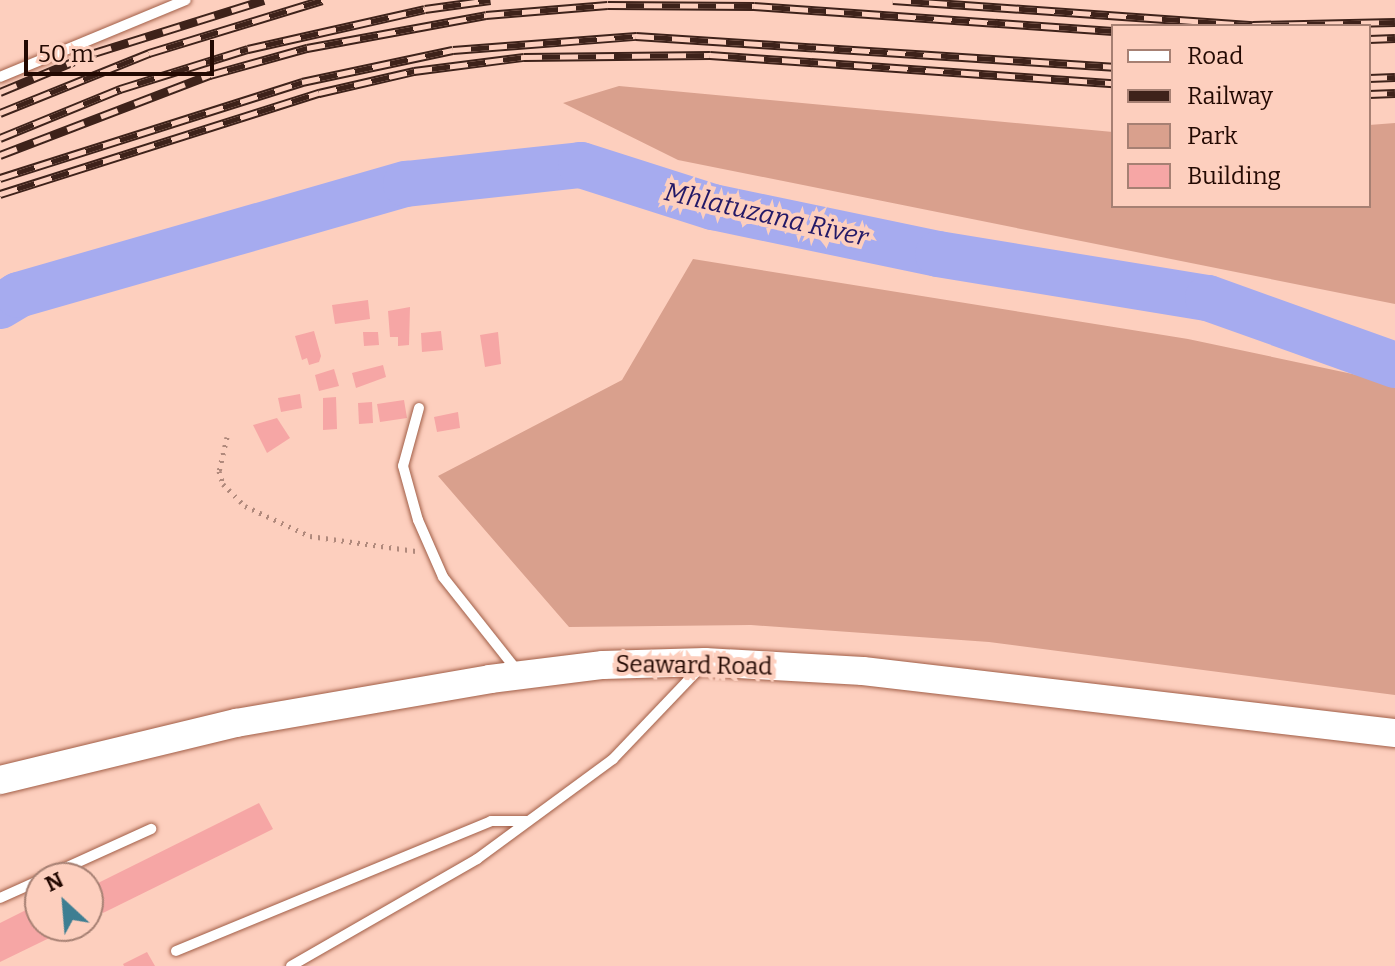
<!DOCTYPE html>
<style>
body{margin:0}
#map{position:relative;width:1395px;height:966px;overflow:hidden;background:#fdcfbe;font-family:Bitter,serif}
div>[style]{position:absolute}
.green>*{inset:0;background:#d9a08d}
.river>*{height:46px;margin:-23px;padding:0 23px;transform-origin:23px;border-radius:23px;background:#a6abef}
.building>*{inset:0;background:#f6a6a5}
.path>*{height:5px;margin-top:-2.5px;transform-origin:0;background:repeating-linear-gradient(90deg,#b0897c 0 2px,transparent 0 8px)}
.roads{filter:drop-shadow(0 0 2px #a15e47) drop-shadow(0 0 2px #a15e47)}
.lane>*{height:10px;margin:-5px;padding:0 5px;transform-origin:5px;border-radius:5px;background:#fff}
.secondary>*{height:28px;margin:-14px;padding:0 14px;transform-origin:14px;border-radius:14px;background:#fff}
.rail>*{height:9px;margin-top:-4.5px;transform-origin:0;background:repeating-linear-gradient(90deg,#fdcfbe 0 18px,#3e221a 0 36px);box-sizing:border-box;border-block:2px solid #3e221a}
span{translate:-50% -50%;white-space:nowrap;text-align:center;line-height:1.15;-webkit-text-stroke:8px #fdcfbe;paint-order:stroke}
.street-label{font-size:24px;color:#230902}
.water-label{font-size:26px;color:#231967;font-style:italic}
.legend{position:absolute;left:1111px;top:24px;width:260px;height:184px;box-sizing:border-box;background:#fdcfbe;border:2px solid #a68073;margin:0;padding:10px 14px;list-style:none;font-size:24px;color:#230902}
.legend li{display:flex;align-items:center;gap:16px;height:40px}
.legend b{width:40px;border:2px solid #a68073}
.north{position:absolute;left:24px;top:862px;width:80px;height:80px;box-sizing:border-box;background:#fdcfbe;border:2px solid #a68073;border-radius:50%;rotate:334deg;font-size:22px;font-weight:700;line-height:32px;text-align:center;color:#230902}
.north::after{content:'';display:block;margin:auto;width:28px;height:36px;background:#3e7e92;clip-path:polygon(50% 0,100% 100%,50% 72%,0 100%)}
.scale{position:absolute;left:24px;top:40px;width:190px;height:36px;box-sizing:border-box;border:4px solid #230902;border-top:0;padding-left:10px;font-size:24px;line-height:28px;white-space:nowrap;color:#230902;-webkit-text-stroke:6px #fdcfbe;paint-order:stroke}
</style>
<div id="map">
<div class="green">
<i style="clip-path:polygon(619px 86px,1113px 132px,1113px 206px,1369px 206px,1369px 125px,1395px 123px,1395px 304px,678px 160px,563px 103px)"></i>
<i style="clip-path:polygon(693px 259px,1188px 339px,1395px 383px,1395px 695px,989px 642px,751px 625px,569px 627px,438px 476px,622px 380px)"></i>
</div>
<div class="river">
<i style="left:0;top:306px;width:21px;rotate:-31deg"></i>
<i style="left:18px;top:295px;width:404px;rotate:-16deg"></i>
<i style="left:406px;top:184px;width:176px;rotate:-6.2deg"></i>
<i style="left:581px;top:165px;width:139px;rotate:17.7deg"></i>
<i style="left:713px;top:207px;width:230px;rotate:11.8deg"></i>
<i style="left:938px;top:254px;width:274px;rotate:9.3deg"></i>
<i style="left:1208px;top:298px;width:199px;rotate:19.7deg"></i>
</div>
<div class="building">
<i style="clip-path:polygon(368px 300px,370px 319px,335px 324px,332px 305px)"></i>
<i style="clip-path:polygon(410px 307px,409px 345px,398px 346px,398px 337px,390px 337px,388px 311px)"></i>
<i style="clip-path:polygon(314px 331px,321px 356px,319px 362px,309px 365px,307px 358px,302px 360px,295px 336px)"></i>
<i style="clip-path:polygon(441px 331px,443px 350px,422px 352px,421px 333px)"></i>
<i style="clip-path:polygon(363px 332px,378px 332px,379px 345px,364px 346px)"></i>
<i style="clip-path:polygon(498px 332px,501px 364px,485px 367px,480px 335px)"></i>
<i style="clip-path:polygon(383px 365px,386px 377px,356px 388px,352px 373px)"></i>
<i style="clip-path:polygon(334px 369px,339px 386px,319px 391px,315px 375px)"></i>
<i style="clip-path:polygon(300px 394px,302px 408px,281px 412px,278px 398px)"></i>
<i style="clip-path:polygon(336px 397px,337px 429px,323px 430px,323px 398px)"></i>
<i style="clip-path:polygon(404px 400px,407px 418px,380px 422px,377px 404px)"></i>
<i style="clip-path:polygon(372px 402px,373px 423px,359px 424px,358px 403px)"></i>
<i style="clip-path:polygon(458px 412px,460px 428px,437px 432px,434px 417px)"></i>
<i style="clip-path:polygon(277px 418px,290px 438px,267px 453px,253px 425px)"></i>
<i style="clip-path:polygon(259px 803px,273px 829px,103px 913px,90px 887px)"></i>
<i style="clip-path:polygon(40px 903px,40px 926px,74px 926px,0 962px,0 923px)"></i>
<i style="clip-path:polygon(147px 952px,155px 966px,124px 966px,123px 964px)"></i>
</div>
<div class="path">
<i style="left:227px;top:437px;width:35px;rotate:103deg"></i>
<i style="left:219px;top:471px;width:14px;rotate:73deg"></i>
<i style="left:223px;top:484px;width:31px;rotate:45deg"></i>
<i style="left:245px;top:506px;width:72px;rotate:24.8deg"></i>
<i style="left:310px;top:536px;width:107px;rotate:8.1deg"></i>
</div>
<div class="roads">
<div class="lane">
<i style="left:0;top:77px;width:201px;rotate:-22.5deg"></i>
<i style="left:419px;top:408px;width:60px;rotate:105.4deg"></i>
<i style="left:403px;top:466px;width:56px;rotate:74.5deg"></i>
<i style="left:418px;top:520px;width:62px;rotate:66.3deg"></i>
<i style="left:443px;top:577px;width:122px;rotate:51.6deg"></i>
<i style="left:43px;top:878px;width:119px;rotate:-24.4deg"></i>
<i style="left:0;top:898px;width:44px;rotate:-24.2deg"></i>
<i style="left:176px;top:951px;width:341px;rotate:-22.4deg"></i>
<i style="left:491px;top:821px;width:37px"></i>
<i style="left:291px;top:966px;width:215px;rotate:-29.9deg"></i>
<i style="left:477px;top:859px;width:169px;rotate:-36.3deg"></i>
<i style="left:613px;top:759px;width:127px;rotate:-46.3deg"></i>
</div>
<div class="secondary">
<i style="left:0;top:780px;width:243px;rotate:-13.6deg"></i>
<i style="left:236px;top:723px;width:258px;rotate:-9.8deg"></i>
<i style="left:490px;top:679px;width:114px;rotate:-7.1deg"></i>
<i style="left:603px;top:665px;width:102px;rotate:-1.7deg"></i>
<i style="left:705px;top:662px;width:158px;rotate:3.3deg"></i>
<i style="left:863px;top:671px;width:536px;rotate:6.65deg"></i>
</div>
</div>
<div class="rail">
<i style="left:893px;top:0;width:361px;rotate:4deg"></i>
<i style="left:1253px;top:25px;width:142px;rotate:-1.2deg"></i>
<i style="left:1369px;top:39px;width:26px;rotate:-2deg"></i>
<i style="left:1369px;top:78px;width:26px;rotate:-2deg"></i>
<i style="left:0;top:92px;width:102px;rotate:-22.5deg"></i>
<i style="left:94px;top:53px;width:178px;rotate:-17.3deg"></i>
<i style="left:1369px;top:94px;width:26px;rotate:-2deg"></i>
<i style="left:0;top:113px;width:161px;rotate:-21.9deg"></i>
<i style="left:149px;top:53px;width:181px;rotate:-17deg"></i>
<i style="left:0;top:138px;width:130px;rotate:-22.2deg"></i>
<i style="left:120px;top:89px;width:134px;rotate:-17.4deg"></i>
<i style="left:248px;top:49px;width:181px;rotate:-12.7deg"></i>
<i style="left:425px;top:9px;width:66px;rotate:-7.9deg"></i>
<i style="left:0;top:155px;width:225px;rotate:-20.9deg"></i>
<i style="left:210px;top:75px;width:101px;rotate:-15.6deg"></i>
<i style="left:307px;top:48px;width:182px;rotate:-10.4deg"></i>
<i style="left:486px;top:15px;width:122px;rotate:-4.7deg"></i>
<i style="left:608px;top:5px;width:146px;rotate:0.4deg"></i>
<i style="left:754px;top:6px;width:360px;rotate:4deg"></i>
<i style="left:0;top:178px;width:317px;rotate:-17.6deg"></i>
<i style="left:302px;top:82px;width:154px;rotate:-12deg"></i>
<i style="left:453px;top:50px;width:184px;rotate:-4.4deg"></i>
<i style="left:636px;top:36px;width:478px;rotate:3.7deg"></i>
<i style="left:0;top:194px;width:335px;rotate:-17.6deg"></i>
<i style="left:319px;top:93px;width:98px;rotate:-13deg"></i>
<i style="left:414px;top:71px;width:111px;rotate:-7.3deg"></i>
<i style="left:524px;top:57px;width:186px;rotate:-0.6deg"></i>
<i style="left:710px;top:55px;width:404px;rotate:4deg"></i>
</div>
<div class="street-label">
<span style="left:694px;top:666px;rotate:1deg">Seaward Road</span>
</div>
<div class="water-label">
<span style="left:766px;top:215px;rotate:13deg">Mhlatuzana River</span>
</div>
<ul class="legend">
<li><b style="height:10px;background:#fff"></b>Road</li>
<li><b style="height:10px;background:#3e221a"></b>Railway</li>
<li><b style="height:22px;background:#d9a08d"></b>Park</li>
<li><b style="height:22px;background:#f6a6a5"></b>Building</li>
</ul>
<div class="north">N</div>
<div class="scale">50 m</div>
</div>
